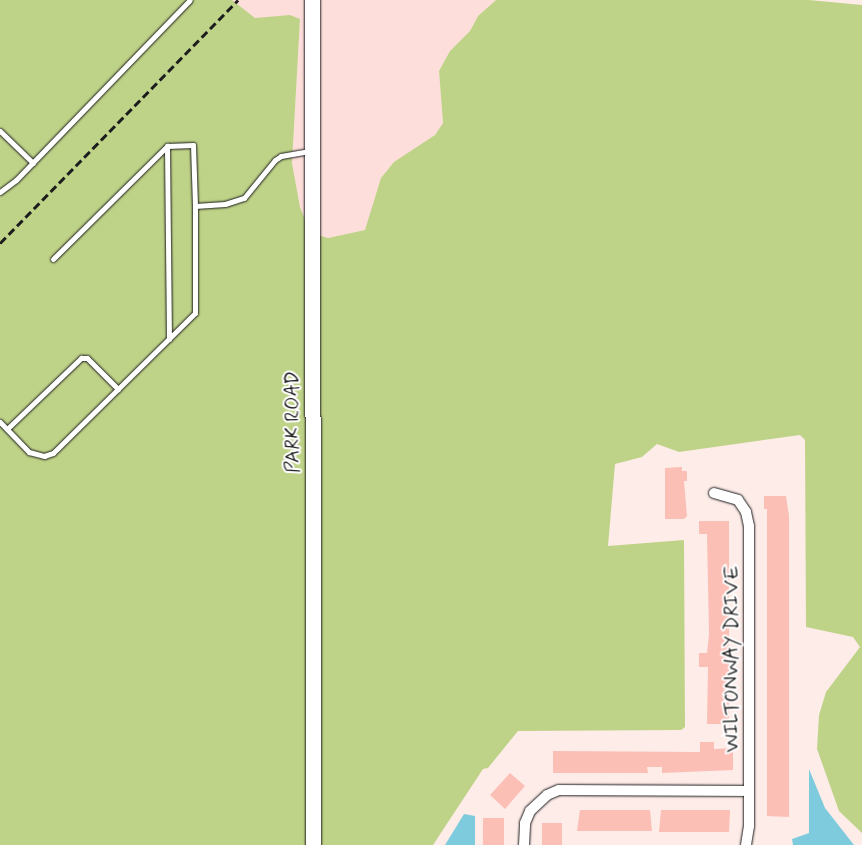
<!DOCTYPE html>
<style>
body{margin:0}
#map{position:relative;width:862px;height:845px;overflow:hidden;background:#feece9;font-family:Mynerve,sans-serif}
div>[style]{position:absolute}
.built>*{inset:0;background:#fddeda}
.green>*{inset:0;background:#bfd388}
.water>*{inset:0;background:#7ecbdd}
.building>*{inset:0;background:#fbbfb6}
.roads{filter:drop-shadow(0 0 1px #1c1c1c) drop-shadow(0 0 1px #1c1c1c)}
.lane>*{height:5px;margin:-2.5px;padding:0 2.5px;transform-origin:2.5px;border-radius:2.5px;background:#fff}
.street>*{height:10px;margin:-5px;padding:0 5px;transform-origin:5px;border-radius:5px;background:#fff}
.secondary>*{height:15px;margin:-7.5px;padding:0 7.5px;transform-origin:7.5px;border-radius:7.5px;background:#fff}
.rail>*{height:2.5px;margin-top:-1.25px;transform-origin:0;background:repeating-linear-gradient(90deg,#1c1c1c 0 8px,transparent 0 12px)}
span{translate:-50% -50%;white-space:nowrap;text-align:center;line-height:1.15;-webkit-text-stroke:4px #fff;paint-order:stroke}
.street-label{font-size:20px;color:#1c1c1c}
</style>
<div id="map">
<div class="built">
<i style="clip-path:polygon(232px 0,307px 0,307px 225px,300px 207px,292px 163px,300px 19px,255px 18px)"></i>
<i style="clip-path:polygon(318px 0,496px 0,478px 16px,470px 31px,450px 51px,439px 71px,443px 123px,435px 135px,416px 149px,365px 230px,328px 238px,318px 235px)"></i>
</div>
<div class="green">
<i style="clip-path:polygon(0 0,232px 0,255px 18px,290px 15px,300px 19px,292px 163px,300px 207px,307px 225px,307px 845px,0 845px)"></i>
<i style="clip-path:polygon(496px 0,809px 0,862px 5px,862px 833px,839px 811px,817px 749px,819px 715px,826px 692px,860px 647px,853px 637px,806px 627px,805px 440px,800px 435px,679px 452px,657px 444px,642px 457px,615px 464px,608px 546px,684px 540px,685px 727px,681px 730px,518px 731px,488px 768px,483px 769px,433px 845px,318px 845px,318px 235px,328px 238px,365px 230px,381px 178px,394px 162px,435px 135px,443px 123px,439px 71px,450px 51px,470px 31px,478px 16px)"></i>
</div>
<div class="water">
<i style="clip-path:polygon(809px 769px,825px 808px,854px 845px,793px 845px,792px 839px,809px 833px)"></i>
<i style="clip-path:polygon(464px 814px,475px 816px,475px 845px,445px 845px)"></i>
</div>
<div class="building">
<i style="clip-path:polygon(682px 467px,682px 471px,687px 471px,687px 481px,684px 481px,687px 516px,684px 519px,665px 519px,665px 468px)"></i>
<i style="clip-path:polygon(764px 496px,786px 496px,789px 516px,789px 817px,767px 816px,767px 509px,764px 509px)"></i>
<i style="clip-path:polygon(699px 521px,729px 521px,729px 720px,726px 724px,707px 724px,708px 667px,699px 667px,699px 653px,707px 653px,709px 634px,707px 534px,699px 534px)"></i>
<i style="clip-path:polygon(700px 742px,714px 742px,714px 749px,733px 748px,733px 770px,662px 773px,662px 767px,647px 767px,648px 773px,553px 773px,553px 751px,700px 752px)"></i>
<i style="clip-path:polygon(510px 773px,525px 786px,505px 809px,490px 795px)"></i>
<i style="clip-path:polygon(580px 810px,650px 810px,652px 831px,577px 831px)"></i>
<i style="clip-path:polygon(661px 810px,730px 810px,729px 832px,659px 832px)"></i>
<i style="clip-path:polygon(483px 818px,504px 818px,504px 845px,483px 845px)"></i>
<i style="clip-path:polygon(542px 823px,562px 823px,562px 845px,542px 845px)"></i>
</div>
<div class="roads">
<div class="lane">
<i style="left:0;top:131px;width:46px;rotate:44.1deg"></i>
<i style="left:0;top:192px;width:20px;rotate:-37deg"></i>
<i style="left:16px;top:180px;width:250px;rotate:-46deg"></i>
<i style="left:53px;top:259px;width:161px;rotate:-44.7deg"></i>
<i style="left:169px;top:339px;width:193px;rotate:-90.6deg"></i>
<i style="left:167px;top:146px;width:26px;rotate:-2deg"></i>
<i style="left:193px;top:145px;width:61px;rotate:88.1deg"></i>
<i style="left:0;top:422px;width:42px;rotate:46deg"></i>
<i style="left:29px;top:452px;width:16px;rotate:15deg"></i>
<i style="left:44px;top:456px;width:9px;rotate:-18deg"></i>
<i style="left:53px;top:453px;width:199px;rotate:-44.6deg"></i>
<i style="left:195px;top:313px;width:107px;rotate:-90deg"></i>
<i style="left:195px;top:206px;width:30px;rotate:-4deg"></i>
<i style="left:225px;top:204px;width:20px;rotate:-18deg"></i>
<i style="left:244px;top:198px;width:49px;rotate:-50.8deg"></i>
<i style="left:275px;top:160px;width:7px;rotate:-34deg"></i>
<i style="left:281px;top:156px;width:29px;rotate:-10deg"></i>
<i style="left:7px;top:429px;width:103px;rotate:-43.8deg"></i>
<i style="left:81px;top:358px;width:6px"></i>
<i style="left:87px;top:358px;width:44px;rotate:45deg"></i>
</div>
<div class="street">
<i style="left:714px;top:493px;width:25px;rotate:16deg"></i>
<i style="left:738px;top:500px;width:14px;rotate:56deg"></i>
<i style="left:746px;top:512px;width:14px;rotate:78deg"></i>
<i style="left:749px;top:526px;width:300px;rotate:90deg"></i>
<i style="left:749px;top:826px;width:19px;rotate:99deg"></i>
<i style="left:524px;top:845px;width:22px;rotate:-87deg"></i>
<i style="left:525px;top:823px;width:13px;rotate:-67deg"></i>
<i style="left:530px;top:811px;width:23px;rotate:-43deg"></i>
<i style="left:547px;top:795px;width:13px;rotate:-23deg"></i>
<i style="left:559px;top:790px;width:190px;rotate:0.3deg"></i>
</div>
<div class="secondary">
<i style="left:312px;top:0;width:845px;rotate:89.93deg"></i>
</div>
</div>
<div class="rail">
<i style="left:0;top:243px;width:340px;rotate:-45.6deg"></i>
</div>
<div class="street-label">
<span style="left:293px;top:422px;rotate:-90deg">PARK ROAD</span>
<span style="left:732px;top:659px;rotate:-90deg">WILTONWAY DRIVE</span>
</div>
</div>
